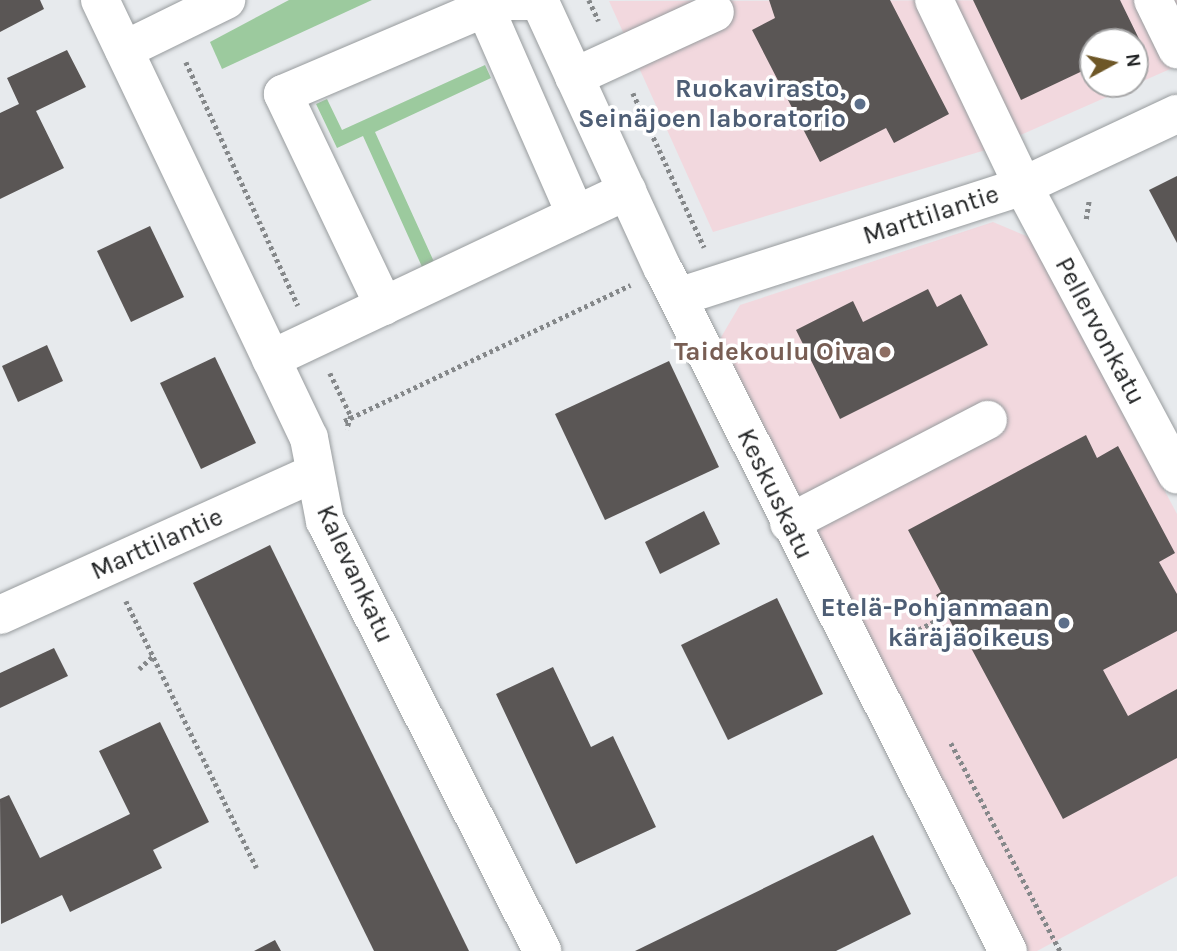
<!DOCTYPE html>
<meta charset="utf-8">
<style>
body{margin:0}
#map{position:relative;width:1177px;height:951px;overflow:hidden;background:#e7eaed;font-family:Karla,sans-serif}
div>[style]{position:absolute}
.commercial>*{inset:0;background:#f2d8de}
.green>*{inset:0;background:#9cca9e}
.building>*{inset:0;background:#5a5655}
.path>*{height:4.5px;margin-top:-2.25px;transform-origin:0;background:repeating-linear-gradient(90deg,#85888a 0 3.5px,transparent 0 7px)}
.roads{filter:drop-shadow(0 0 2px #989c9e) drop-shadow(0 0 2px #989c9e)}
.minor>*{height:38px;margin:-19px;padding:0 19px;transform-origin:19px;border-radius:19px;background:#fff}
.dots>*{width:19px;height:19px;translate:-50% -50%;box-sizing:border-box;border:4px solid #fff;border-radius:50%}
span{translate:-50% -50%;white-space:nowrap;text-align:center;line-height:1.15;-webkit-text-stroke:7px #fff;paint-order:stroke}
.service-label{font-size:26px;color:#4e5e75;font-weight:700}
.right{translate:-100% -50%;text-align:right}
.street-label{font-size:26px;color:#222425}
.education-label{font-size:26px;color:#785e54;font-weight:700}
.north{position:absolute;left:1079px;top:28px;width:70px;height:70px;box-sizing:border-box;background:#fff;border:2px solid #a7a7a8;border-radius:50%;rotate:82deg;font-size:19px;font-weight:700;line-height:28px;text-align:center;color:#222425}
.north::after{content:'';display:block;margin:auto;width:24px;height:32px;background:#6e5727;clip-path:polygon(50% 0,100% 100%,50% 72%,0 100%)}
</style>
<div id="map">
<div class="commercial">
<i style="clip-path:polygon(evenodd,1177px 0,1177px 66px,989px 149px,713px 232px,609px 1px,1177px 0,1093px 42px,1135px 42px,1135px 84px,1093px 84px,1093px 42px)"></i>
<i style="clip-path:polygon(993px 222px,1031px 238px,1177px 514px,1177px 876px,1037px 951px,1028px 951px,720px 339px,740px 305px)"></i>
</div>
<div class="green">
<i style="clip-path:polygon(289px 0,372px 0,222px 69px,210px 42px)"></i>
<i style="clip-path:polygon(485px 65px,491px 78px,375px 132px,435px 264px,423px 269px,363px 136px,337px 148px,316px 104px,327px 99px,342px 130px)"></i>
</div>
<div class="building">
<i style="clip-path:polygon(0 0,40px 0,44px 9px,0 32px)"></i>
<i style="clip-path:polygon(890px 0,949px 114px,894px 143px,886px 128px,820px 162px,752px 30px,775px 18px,769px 0)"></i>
<i style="clip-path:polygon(973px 0,1120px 0,1141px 43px,1093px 42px,1093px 66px,1021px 100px)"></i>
<i style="clip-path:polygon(67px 50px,86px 87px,36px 111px,64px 168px,0 199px,0 113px,19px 104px,7px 78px)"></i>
<i style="clip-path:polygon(1177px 176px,1177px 243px,1149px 190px)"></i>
<i style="clip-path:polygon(150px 226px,184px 297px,131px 322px,97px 251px)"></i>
<i style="clip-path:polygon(928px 289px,937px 307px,961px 294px,988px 345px,840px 419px,796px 330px,853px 301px,863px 322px)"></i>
<i style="clip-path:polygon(47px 345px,63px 381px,18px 402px,2px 366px)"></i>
<i style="clip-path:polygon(215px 357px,256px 443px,201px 469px,160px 383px)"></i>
<i style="clip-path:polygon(669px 361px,719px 467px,605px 520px,555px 414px)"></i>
<i style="clip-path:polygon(1086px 435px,1097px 458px,1118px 446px,1175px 553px,1159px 562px,1177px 594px,1177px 631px,1103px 670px,1128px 716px,1177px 689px,1177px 758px,1063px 819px,963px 633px,958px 636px,947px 615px,936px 595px,941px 592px,908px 530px)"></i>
<i style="clip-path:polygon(704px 511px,720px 544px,660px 574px,645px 542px)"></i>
<i style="clip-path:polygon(270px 545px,469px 951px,374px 951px,193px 583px)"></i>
<i style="clip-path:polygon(777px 598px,823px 694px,728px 740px,681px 645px)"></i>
<i style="clip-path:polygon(54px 648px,68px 676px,0 708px,0 673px)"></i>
<i style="clip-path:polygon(553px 667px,591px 747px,613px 736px,656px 827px,576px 864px,496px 694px)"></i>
<i style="clip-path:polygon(160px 722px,209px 822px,153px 850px,162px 868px,70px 912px,62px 895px,1px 924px,0 799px,9px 795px,40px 858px,130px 814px,99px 751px)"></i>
<i style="clip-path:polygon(873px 835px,911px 914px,836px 951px,635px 951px)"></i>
<i style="clip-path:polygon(275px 940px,281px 951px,254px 951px)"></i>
</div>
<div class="path">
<i style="left:589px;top:0;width:23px;rotate:65deg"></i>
<i style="left:186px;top:62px;width:268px;rotate:65.3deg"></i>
<i style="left:633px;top:93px;width:170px;rotate:65.2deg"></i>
<i style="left:1086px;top:219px;width:19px;rotate:-81deg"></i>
<i style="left:330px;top:373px;width:48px;rotate:64deg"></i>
<i style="left:351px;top:416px;width:14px;rotate:107deg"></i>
<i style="left:344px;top:421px;width:317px;rotate:-25.4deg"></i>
<i style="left:126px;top:601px;width:297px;rotate:63.9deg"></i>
<i style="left:906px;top:636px;width:46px;rotate:-27.1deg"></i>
<i style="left:139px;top:669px;width:19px;rotate:-43deg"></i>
<i style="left:951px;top:743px;width:235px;rotate:62.3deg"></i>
</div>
<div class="roads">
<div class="minor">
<i style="left:100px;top:0;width:485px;rotate:64.5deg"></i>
<i style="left:309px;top:438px;width:85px;rotate:79.1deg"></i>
<i style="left:325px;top:521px;width:482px;rotate:63.2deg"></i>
<i style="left:539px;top:0;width:296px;rotate:65.3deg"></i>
<i style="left:663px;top:269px;width:764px;rotate:63.17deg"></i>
<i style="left:934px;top:0;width:206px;rotate:64.4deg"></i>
<i style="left:1023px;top:186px;width:327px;rotate:61.9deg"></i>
<i style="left:1153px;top:0;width:55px;rotate:63.9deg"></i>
<i style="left:485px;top:8px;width:226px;rotate:66.3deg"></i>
<i style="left:124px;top:50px;width:114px;rotate:-26.1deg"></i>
<i style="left:574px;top:77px;width:155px;rotate:-24.7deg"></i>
<i style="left:678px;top:297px;width:362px;rotate:-17.8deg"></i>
<i style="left:1023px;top:186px;width:170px;rotate:-25.1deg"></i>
<i style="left:384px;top:306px;width:235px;rotate:-115.5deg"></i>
<i style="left:283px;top:94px;width:220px;rotate:-23.1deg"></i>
<i style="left:485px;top:8px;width:26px;rotate:-16deg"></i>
<i style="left:510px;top:1px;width:29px"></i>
<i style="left:271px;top:359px;width:394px;rotate:-25.3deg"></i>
<i style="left:789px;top:523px;width:224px;rotate:-27.4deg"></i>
<i style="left:0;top:615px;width:345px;rotate:-24.3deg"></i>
</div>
</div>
<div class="dots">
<i style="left:860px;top:104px;background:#5c6f8a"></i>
<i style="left:885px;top:352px;background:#8d6e63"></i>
<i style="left:1064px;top:623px;background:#5c6f8a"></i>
</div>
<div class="service-label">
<span class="right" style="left:846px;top:104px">Ruokavirasto,<br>Seinäjoen laboratorio</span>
<span class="right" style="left:1050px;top:623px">Etelä-Pohjanmaan<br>käräjäoikeus</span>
</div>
<div class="street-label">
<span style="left:931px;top:215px;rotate:-18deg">Marttilantie</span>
<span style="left:1100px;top:331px;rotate:62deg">Pellervonkatu</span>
<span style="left:775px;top:494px;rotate:64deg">Keskuskatu</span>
<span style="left:157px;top:544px;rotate:-24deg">Marttilantie</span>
<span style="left:355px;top:574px;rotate:65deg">Kalevankatu</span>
</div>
<div class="education-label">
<span class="right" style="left:871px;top:352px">Taidekoulu Oiva</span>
</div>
<div class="north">N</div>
</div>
